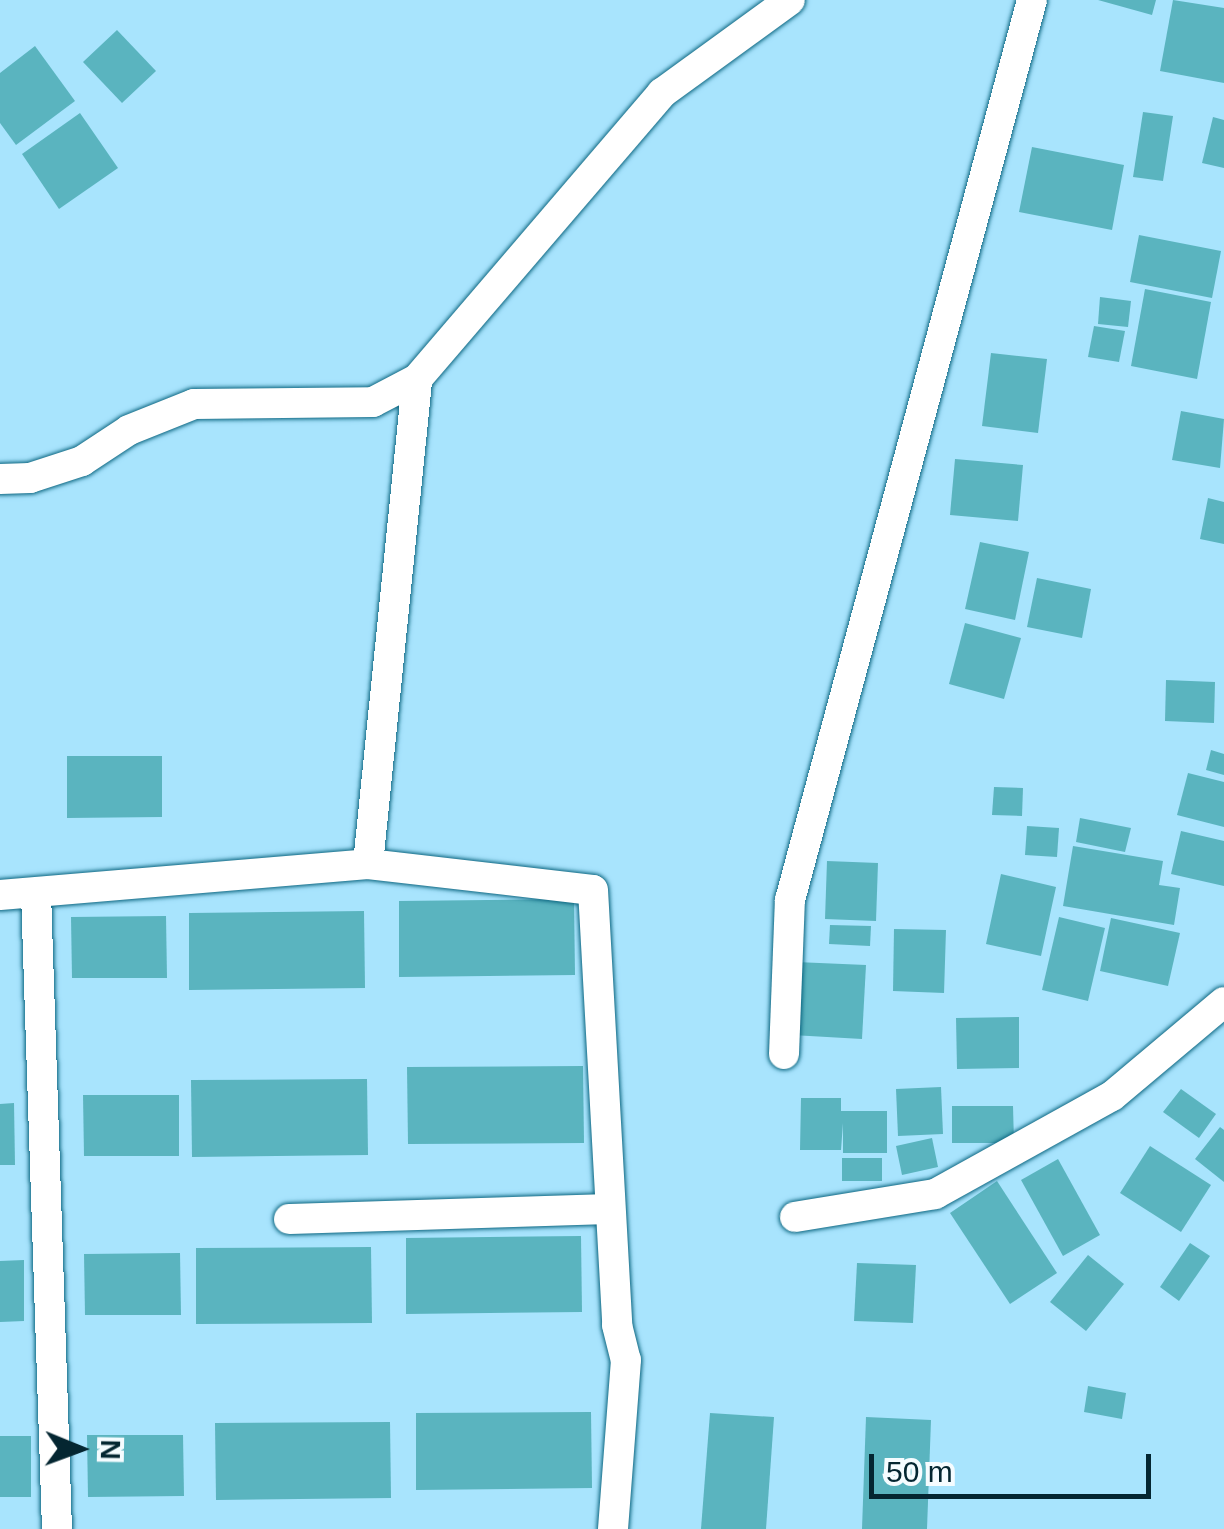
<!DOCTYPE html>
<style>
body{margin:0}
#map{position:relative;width:1224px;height:1529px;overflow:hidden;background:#a8e4fd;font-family:Helvetica,sans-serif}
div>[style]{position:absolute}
.building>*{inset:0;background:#5ab4bf}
.roads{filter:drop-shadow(0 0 2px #0d6782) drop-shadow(0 0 2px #0d6782)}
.street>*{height:30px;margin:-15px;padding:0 15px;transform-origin:15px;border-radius:15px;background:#fff}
span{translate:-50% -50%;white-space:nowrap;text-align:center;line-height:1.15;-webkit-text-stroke:8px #f5fcff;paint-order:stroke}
.north{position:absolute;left:30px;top:1399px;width:100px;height:100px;-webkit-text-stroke:8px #f5fcff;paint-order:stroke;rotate:91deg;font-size:28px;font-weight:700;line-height:40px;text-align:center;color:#042631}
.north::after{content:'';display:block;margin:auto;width:35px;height:45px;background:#042631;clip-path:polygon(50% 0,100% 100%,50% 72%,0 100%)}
.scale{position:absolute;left:869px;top:1454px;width:282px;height:45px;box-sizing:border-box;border:5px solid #042631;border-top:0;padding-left:12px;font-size:30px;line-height:35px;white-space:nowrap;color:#042631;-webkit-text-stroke:8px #f5fcff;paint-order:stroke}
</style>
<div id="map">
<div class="building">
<i style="clip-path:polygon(1098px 0,1156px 0,1152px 15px)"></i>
<i style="clip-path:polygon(1173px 0,1224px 8px,1224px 83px,1160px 71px)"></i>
<i style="clip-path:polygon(117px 30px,156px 71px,122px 103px,83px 62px)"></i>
<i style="clip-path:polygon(35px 46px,75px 101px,16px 145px,0 123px,0 73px)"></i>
<i style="clip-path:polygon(1143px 112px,1173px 116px,1163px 181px,1133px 177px)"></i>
<i style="clip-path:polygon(80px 113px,118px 168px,59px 209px,22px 154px)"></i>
<i style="clip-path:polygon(1213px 117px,1224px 120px,1224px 168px,1202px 163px)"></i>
<i style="clip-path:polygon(1032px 147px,1124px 165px,1112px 230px,1019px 212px)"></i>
<i style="clip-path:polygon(1139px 235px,1221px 251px,1212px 298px,1130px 282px)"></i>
<i style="clip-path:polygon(1145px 289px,1211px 302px,1197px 379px,1131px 366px)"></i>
<i style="clip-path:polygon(1100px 297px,1131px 301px,1128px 327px,1098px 324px)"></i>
<i style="clip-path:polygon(1094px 326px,1125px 331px,1119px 362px,1088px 357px)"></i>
<i style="clip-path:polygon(991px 353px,1047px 359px,1038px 433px,982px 426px)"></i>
<i style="clip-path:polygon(1181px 411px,1224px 419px,1220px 468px,1172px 460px)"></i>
<i style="clip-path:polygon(955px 459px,1023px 465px,1018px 521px,950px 515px)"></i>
<i style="clip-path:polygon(1208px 498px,1224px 502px,1224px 544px,1200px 539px)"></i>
<i style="clip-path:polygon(980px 542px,1029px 552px,1015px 620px,965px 609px)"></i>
<i style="clip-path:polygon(1037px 578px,1091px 589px,1082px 638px,1027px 627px)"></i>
<i style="clip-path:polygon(965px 623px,1021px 638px,1004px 699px,949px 684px)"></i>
<i style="clip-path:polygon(1166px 680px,1215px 682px,1214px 723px,1165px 721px)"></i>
<i style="clip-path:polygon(1211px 750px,1224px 754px,1224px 775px,1206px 770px)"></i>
<i style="clip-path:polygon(67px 756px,162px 756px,162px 817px,67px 818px)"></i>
<i style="clip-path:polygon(1188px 773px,1224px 782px,1224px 827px,1177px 815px)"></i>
<i style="clip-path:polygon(994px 787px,1023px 788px,1022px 816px,992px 815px)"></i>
<i style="clip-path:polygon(1080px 818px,1131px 828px,1125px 852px,1076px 842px)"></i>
<i style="clip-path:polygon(1027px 826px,1059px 828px,1057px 857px,1025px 855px)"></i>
<i style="clip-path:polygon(1181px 831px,1224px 841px,1224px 886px,1171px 874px)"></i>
<i style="clip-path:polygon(1073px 846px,1163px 861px,1159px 885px,1180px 888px,1174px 925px,1063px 906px)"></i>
<i style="clip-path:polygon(827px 861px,878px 863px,876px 921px,825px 919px)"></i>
<i style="clip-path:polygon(1001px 874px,1056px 887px,1041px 956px,986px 944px)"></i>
<i style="clip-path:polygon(574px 899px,575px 975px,399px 977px,399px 901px)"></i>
<i style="clip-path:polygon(364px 911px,365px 988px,189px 990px,189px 913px)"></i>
<i style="clip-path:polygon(166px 916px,167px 978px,72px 978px,71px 917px)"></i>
<i style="clip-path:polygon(1059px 917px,1105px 928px,1088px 1001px,1042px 990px)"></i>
<i style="clip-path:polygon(1111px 918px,1180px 933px,1168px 986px,1100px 971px)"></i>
<i style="clip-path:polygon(830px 925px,871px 926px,870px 946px,829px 944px)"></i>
<i style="clip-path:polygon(894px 929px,946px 930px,944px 993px,893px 991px)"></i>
<i style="clip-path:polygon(796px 962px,866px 965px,862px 1039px,792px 1035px)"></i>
<i style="clip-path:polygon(1019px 1017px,1019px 1068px,957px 1069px,956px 1018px)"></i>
<i style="clip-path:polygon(583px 1066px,584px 1143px,408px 1144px,407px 1067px)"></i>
<i style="clip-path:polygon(367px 1079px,368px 1155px,192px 1157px,191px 1080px)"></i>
<i style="clip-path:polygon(941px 1087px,943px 1134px,898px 1136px,896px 1089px)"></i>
<i style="clip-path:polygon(1181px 1089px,1216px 1114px,1199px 1138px,1163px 1112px)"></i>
<i style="clip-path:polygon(83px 1095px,179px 1095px,179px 1156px,84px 1156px)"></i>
<i style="clip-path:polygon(801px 1098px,841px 1098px,841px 1111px,887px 1111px,887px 1153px,843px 1153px,843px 1123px,841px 1150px,800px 1150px)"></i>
<i style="clip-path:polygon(14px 1103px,15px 1165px,0 1165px,0 1104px)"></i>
<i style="clip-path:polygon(952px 1106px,1013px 1106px,1014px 1143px,952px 1143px)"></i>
<i style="clip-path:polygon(1220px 1127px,1224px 1130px,1224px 1182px,1195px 1159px)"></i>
<i style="clip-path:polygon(932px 1138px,938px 1167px,902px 1175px,896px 1146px)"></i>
<i style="clip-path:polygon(1150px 1146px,1211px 1185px,1181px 1232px,1120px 1193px)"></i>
<i style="clip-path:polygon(842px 1158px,882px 1158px,882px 1181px,842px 1181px)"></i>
<i style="clip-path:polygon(1058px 1159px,1100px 1235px,1063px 1256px,1021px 1180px)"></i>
<i style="clip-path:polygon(997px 1181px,1057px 1273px,1010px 1304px,950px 1213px)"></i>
<i style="clip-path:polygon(581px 1236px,582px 1312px,406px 1314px,406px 1238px)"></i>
<i style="clip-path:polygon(1190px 1243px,1210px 1256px,1179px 1301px,1160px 1287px)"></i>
<i style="clip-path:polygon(371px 1247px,372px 1323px,196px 1324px,196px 1248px)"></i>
<i style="clip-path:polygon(180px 1253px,181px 1315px,85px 1315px,84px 1254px)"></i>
<i style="clip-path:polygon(1088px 1255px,1124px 1284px,1086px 1331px,1050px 1302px)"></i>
<i style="clip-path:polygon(24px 1260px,24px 1321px,0 1322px,0 1261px)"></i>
<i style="clip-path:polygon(857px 1263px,916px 1265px,913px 1323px,854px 1321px)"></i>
<i style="clip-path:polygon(1088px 1386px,1126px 1393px,1122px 1419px,1084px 1412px)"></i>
<i style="clip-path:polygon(591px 1412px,592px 1488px,416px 1490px,416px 1413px)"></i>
<i style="clip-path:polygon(710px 1413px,774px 1417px,766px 1529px,701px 1529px)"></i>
<i style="clip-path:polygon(866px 1417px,931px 1420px,927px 1529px,862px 1529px)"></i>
<i style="clip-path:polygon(390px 1422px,391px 1498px,216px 1500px,215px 1423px)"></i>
<i style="clip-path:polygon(87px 1435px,183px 1435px,184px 1496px,88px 1497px)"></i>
<i style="clip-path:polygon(0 1436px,31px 1436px,31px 1497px,0 1497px)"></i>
</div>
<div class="roads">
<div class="street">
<i style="left:0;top:479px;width:30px;rotate:-2deg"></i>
<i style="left:30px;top:478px;width:55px;rotate:-18.1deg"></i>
<i style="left:82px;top:461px;width:56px;rotate:-33.4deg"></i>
<i style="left:129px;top:430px;width:70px;rotate:-21.8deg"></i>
<i style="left:194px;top:404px;width:179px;rotate:-0.6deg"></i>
<i style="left:373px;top:402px;width:50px;rotate:-27.6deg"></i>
<i style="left:417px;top:379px;width:377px;rotate:-49.4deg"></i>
<i style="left:662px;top:93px;width:158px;rotate:-36deg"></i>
<i style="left:368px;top:864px;width:487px;rotate:-84.2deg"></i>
<i style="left:36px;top:893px;width:636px;rotate:88.11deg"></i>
<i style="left:0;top:895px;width:369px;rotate:-4.8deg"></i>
<i style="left:368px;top:864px;width:226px;rotate:6.6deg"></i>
<i style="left:593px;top:890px;width:436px;rotate:86.8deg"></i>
<i style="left:617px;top:1325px;width:36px;rotate:76deg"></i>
<i style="left:626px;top:1360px;width:169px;rotate:94.4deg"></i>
<i style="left:784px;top:1054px;width:154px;rotate:-87.8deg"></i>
<i style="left:790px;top:900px;width:932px;rotate:-74.95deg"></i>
<i style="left:795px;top:1217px;width:142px;rotate:-9.3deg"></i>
<i style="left:935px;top:1194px;width:202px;rotate:-29deg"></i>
<i style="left:1112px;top:1096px;width:146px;rotate:-40deg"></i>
<i style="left:289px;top:1219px;width:321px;rotate:-1.8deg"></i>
</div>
</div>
<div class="north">N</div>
<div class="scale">50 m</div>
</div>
